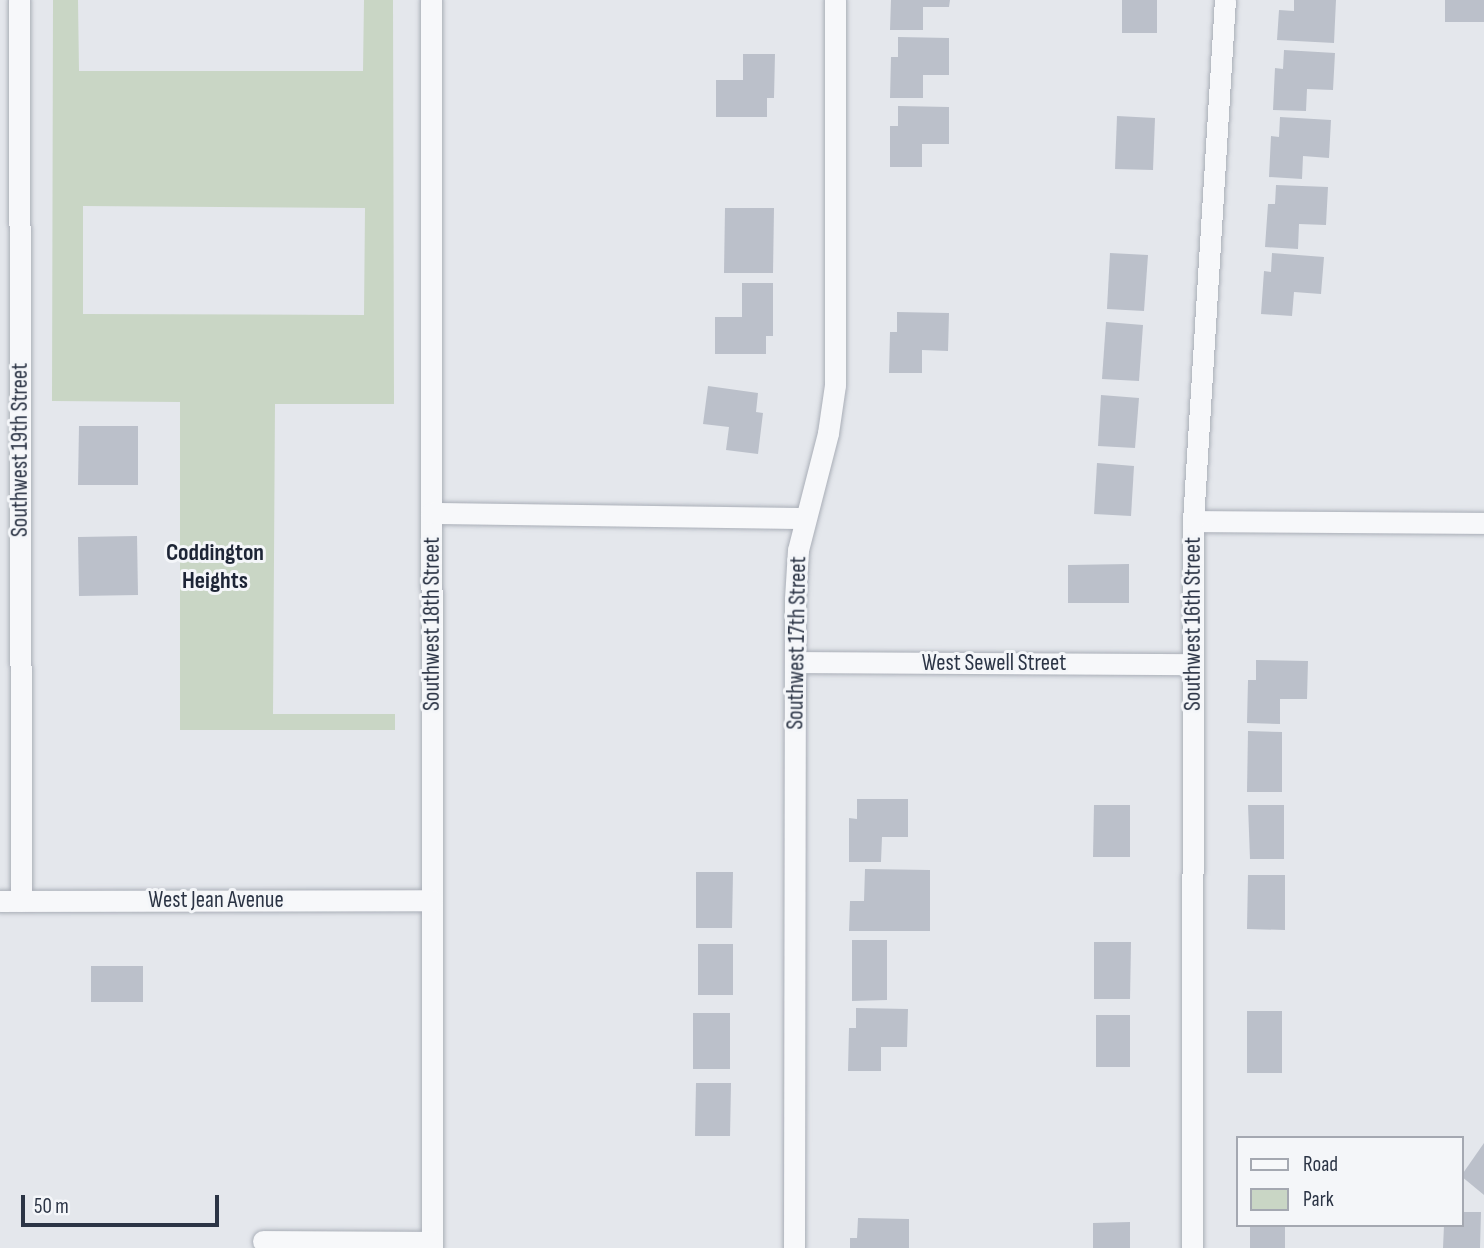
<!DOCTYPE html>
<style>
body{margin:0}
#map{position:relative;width:1484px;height:1248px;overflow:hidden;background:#e4e7ec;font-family:"Sofia Sans Condensed",sans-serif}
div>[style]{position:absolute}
.green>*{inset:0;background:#c9d6c5}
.building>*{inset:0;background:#bbc0ca}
.roads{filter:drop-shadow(0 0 2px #a9aeb7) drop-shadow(0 0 2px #a9aeb7)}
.minor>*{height:21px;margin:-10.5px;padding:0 10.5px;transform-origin:10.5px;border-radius:10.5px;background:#f7f8fa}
span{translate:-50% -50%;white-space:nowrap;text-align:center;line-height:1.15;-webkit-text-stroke:6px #f4f6f9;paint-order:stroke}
.street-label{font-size:23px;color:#2b3445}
.neighbourhood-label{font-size:24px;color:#1d2536;font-weight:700}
.legend{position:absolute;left:1236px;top:1136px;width:228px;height:91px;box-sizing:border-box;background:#f4f6f9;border:2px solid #a4a8b1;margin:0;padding:9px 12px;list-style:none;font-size:21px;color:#2b3445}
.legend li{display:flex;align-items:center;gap:14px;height:35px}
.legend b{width:35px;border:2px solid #a4a8b1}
.scale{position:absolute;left:21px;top:1195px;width:198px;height:32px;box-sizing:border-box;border:4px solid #2b3445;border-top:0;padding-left:9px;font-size:21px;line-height:24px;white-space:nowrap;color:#2b3445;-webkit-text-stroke:5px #f4f6f9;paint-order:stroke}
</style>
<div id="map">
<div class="green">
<i style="clip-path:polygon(evenodd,53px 0,78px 0,79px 71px,363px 71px,364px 0,393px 0,394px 404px,275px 404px,273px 714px,395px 714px,395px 730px,180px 730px,180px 402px,52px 401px,53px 0,83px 206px,365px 208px,364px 315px,83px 314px,83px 206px)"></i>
</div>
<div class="building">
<i style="clip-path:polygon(891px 0,950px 0,949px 7px,923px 7px,923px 30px,890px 30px)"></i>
<i style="clip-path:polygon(1122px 0,1157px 0,1157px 33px,1122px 33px)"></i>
<i style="clip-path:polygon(1294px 0,1336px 0,1334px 43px,1277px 40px,1279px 10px,1294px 11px)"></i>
<i style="clip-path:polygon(1445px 0,1484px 0,1484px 22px,1445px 22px)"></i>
<i style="clip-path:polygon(898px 37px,949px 38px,949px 75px,923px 75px,923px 98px,890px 98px,891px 57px,898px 57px)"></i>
<i style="clip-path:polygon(1284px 50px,1335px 53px,1333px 90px,1307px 89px,1306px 111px,1273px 110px,1275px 68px,1283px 69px)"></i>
<i style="clip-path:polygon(743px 54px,775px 54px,774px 98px,767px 98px,767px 117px,716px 117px,716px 80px,743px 80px)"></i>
<i style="clip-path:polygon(898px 106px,949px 107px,949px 144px,922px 144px,922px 167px,890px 167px,890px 126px,898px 126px)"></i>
<i style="clip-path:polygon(1117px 116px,1155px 118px,1153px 170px,1115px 169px)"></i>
<i style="clip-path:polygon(1280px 117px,1331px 120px,1329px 158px,1303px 156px,1302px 179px,1269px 177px,1271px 136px,1279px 137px)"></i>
<i style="clip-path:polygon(1276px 185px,1328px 187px,1326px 225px,1299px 224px,1298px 249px,1265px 247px,1268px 204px,1275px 204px)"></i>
<i style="clip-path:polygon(725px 208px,774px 208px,773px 273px,724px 273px)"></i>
<i style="clip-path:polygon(1110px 253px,1148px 255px,1144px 311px,1107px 309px)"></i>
<i style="clip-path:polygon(1272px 253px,1324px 257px,1321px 294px,1294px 292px,1292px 316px,1261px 314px,1264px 271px,1271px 272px)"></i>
<i style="clip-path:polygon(742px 283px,773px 283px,773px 336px,766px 336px,766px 354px,715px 354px,715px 317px,742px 317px)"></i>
<i style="clip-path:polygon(897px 312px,949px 313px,948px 351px,922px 350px,922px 373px,889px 373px,890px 332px,897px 332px)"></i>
<i style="clip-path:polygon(1106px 322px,1143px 325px,1139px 381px,1102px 379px)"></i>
<i style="clip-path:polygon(708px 386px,758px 393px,756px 412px,763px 413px,758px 454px,726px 450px,729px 427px,703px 424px)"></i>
<i style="clip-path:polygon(1101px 395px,1139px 398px,1135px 448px,1098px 446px)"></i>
<i style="clip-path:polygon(79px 426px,138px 426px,138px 485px,78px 485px)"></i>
<i style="clip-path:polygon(1097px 463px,1134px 466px,1131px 516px,1094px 514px)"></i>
<i style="clip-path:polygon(137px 536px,138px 595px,79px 596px,78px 537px)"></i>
<i style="clip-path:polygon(1129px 564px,1129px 603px,1068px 603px,1068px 565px)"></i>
<i style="clip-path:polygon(1256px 660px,1308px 661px,1307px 699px,1280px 699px,1280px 724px,1247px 723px,1248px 680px,1256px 680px)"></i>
<i style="clip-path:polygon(1248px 731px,1282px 732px,1282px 792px,1247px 792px)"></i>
<i style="clip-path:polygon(857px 799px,908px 799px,908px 837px,882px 837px,881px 862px,849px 862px,849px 818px,857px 819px)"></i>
<i style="clip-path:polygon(1094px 805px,1130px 805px,1130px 857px,1093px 857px)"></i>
<i style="clip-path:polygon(1248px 805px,1284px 805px,1284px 859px,1250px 859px)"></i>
<i style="clip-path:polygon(865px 869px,930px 870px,930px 931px,849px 931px,850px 901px,864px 901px)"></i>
<i style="clip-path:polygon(696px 872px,733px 872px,732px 928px,696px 928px)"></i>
<i style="clip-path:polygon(1248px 875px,1285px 875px,1285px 930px,1247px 929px)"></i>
<i style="clip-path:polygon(852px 940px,887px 940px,887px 1000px,852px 1001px)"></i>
<i style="clip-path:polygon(1094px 942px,1131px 942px,1130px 999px,1094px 999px)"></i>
<i style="clip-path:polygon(698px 944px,733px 944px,733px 995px,698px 995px)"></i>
<i style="clip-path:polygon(91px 966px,143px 966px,143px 1002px,91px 1002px)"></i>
<i style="clip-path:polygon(856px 1008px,908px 1009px,907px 1047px,881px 1047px,881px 1071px,848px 1071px,849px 1028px,856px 1028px)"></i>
<i style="clip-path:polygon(1247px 1011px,1282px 1011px,1282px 1073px,1247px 1073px)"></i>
<i style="clip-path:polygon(693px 1013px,730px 1013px,730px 1069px,693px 1069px)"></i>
<i style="clip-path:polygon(1096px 1015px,1130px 1015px,1130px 1067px,1096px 1067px)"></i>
<i style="clip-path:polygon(696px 1083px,731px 1083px,730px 1136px,695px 1136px)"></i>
<i style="clip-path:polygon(1484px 1143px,1484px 1195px,1461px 1176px)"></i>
<i style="clip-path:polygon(1461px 1212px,1481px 1212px,1480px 1248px,1443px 1248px,1444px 1225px,1461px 1225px)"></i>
<i style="clip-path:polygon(858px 1218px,909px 1219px,909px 1248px,850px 1248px,850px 1238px,857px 1238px)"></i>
<i style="clip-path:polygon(1130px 1222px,1130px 1248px,1093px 1248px,1093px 1223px)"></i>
<i style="clip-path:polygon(1250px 1225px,1285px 1225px,1285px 1248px,1250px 1248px)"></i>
</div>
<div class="roads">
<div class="minor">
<i style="left:19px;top:0;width:901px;rotate:89.87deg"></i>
<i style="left:431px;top:0;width:1248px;rotate:89.95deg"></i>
<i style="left:431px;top:513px;width:374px;rotate:0.8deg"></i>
<i style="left:1193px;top:521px;width:291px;rotate:0.4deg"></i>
<i style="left:795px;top:662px;width:398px;rotate:0.3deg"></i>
<i style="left:0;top:901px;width:432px;rotate:-0.1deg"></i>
<i style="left:263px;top:1241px;width:169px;rotate:0.3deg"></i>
<i style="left:794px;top:1248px;width:649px;rotate:-89.91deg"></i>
<i style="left:795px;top:599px;width:49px;rotate:-86.5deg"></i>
<i style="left:798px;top:550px;width:121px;rotate:-75.6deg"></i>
<i style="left:828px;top:433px;width:49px;rotate:-81.7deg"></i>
<i style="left:835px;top:385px;width:385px;rotate:-90deg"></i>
<i style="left:1192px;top:1248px;width:727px;rotate:-89.92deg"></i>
<i style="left:1193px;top:521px;width:522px;rotate:-86.49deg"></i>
</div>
</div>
<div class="street-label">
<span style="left:20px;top:450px;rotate:-90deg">Southwest 19th Street</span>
<span style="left:432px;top:624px;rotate:-90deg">Southwest 18th Street</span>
<span style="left:1193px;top:624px;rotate:-90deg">Southwest 16th Street</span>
<span style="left:797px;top:643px;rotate:-89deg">Southwest 17th Street</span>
<span style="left:994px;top:663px">West Sewell Street</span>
<span style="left:216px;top:900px">West Jean Avenue</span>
</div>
<div class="neighbourhood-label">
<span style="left:215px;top:567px">Coddington<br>Heights</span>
</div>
<ul class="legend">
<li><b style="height:9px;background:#f7f8fa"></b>Road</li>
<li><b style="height:19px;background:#c9d6c5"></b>Park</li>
</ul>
<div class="scale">50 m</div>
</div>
